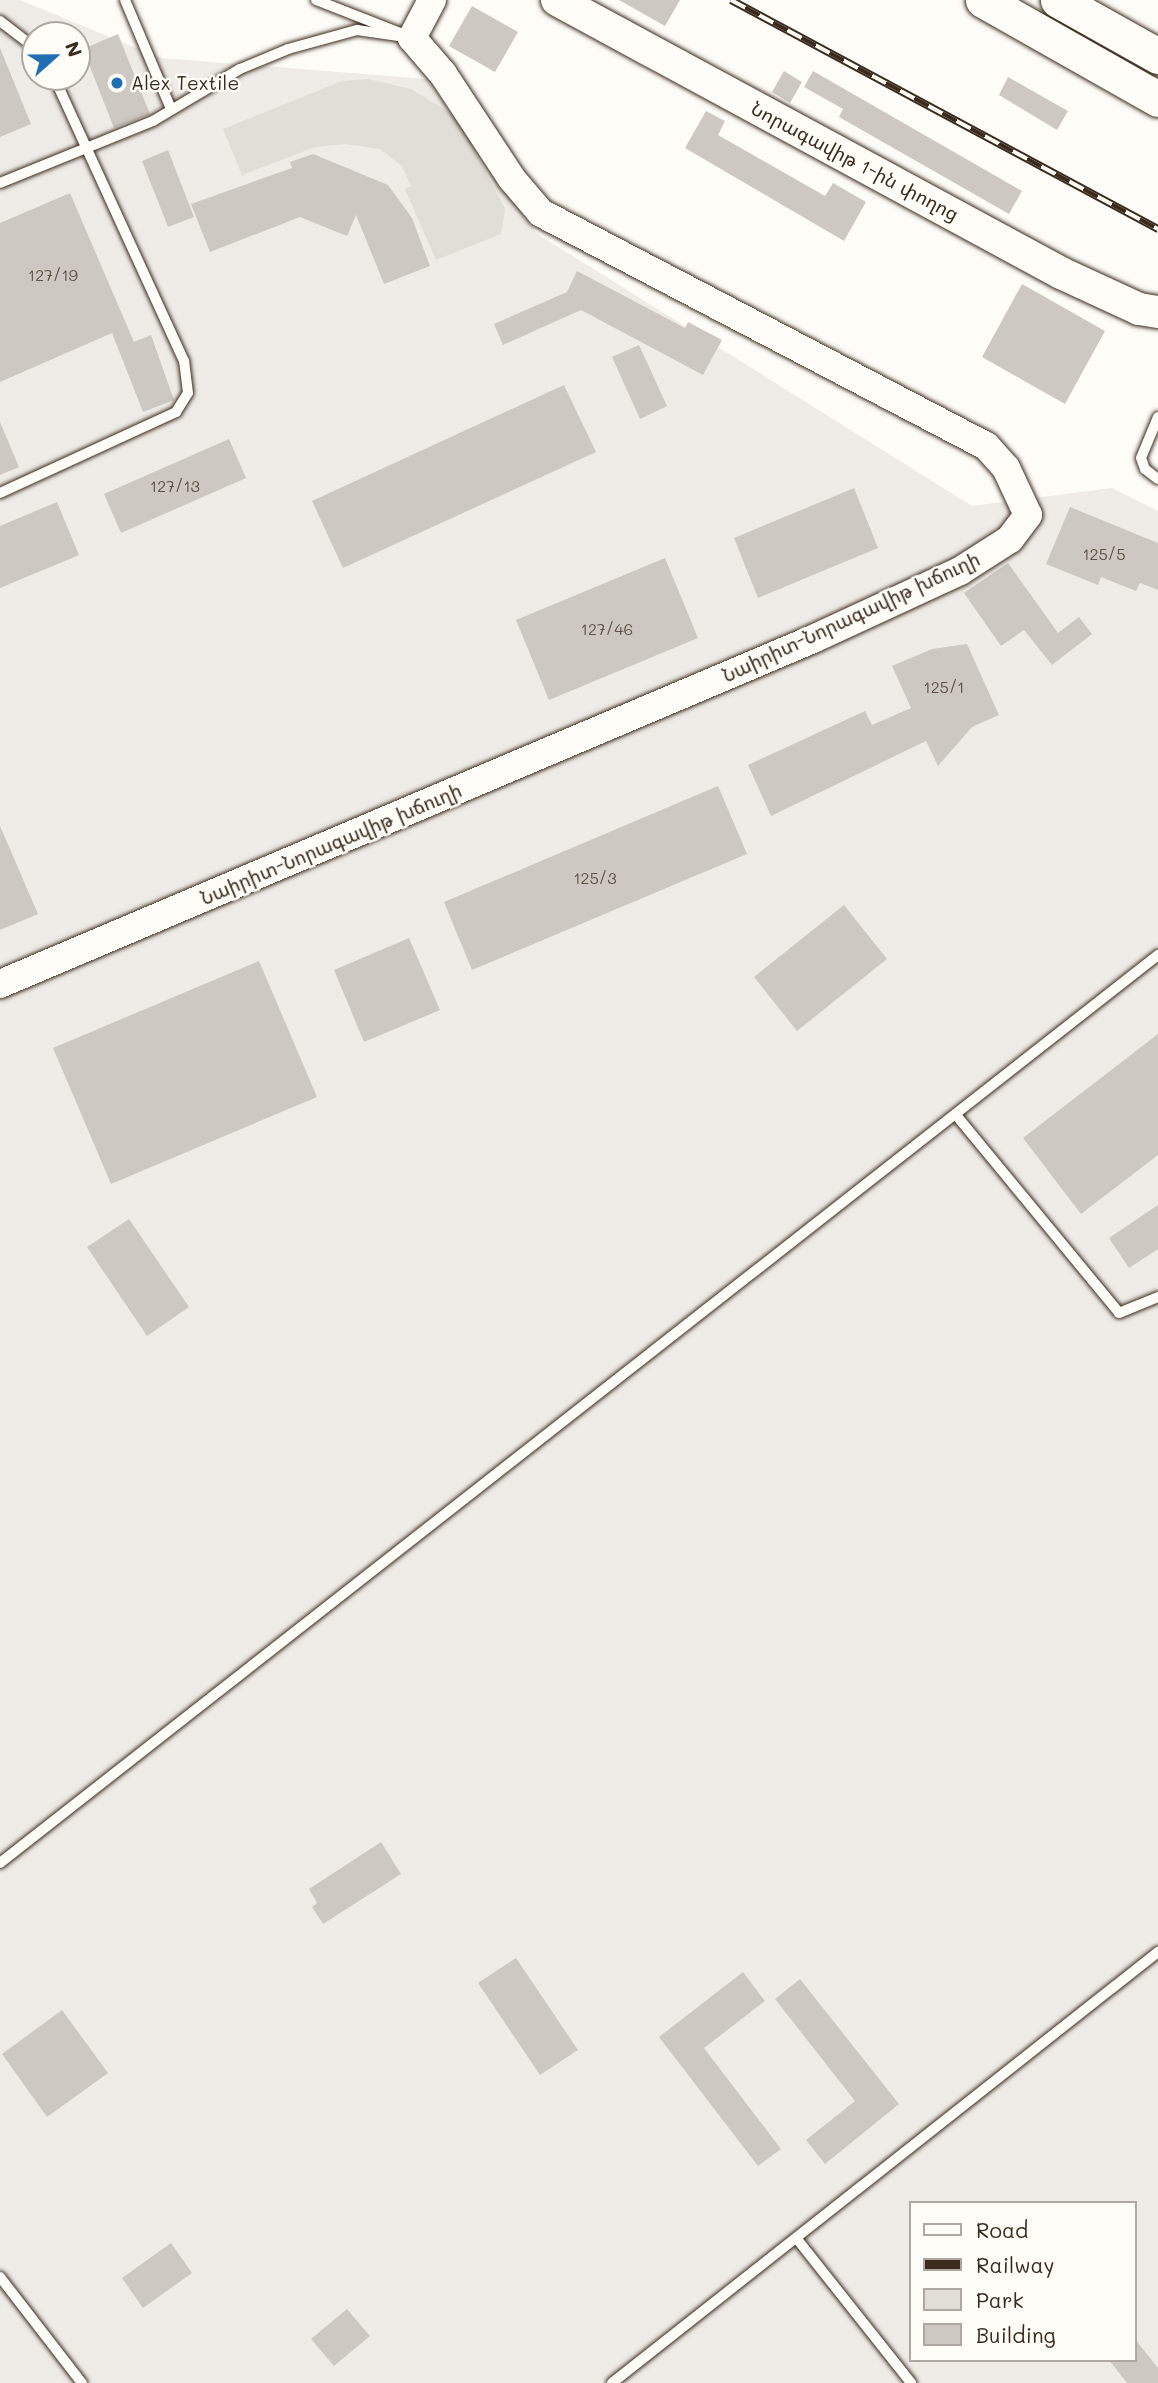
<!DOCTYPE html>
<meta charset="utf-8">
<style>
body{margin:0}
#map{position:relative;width:1158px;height:2383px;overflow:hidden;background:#fdfcf7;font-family:Mali,"Noto Sans Armenian",sans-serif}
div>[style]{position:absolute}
.built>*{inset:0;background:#efece7}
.green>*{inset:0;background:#e1ded7}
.building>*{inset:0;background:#cdc8c2}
.roads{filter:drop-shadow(0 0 2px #3b2a1e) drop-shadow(0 0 2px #3b2a1e)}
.service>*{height:10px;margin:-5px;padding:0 5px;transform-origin:5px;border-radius:5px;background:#fdfcf7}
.tertiary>*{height:28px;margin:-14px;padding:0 14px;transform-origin:14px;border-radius:14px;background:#fdfcf7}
.secondary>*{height:32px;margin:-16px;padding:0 16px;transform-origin:16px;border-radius:16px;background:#fdfcf7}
.primary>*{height:35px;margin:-17.5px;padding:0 17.5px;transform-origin:17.5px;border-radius:17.5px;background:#fdfcf7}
.rail>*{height:8px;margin-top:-4px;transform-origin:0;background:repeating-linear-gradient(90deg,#fdfcf7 0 16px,#3b2a1e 0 32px);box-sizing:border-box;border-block:2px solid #3b2a1e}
.dots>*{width:19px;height:19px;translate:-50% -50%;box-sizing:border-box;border:4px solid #fdfcf7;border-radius:50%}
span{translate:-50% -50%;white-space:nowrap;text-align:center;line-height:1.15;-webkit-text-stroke:5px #fdfcf7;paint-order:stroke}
.number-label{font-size:16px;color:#605247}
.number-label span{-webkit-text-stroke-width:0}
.poi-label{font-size:19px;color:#3b2a1e}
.left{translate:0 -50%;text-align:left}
.street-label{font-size:19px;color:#3b2a1e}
.legend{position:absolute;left:909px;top:2201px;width:228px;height:161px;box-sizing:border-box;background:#fdfcf7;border:2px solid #afa8a0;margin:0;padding:9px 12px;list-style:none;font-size:21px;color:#3b2a1e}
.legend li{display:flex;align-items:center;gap:14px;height:35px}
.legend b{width:35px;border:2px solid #afa8a0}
.north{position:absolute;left:21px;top:21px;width:70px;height:70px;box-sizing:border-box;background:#fdfcf7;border:2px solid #afa8a0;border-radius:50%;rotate:69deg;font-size:19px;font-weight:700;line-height:28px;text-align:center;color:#3b2a1e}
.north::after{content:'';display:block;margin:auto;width:24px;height:32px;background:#1f6fb2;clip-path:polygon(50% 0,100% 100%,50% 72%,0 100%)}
</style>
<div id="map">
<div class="built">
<i style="clip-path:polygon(evenodd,0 0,20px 0,161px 58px,427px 79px,536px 233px,972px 506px,1112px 488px,1158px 511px,1158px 2383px,0 2383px,0 0,35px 35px,77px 35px,77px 77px,35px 77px,35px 35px,0 0,911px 2203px,1135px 2203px,1135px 2360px,911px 2360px,911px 2203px)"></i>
</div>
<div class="green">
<i style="clip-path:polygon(368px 79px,411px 89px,449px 112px,465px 133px,505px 209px,501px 234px,436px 260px,405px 189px,411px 186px,402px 166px,380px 149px,345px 144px,315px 147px,242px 175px,223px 129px,342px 81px)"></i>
</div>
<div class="building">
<i style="clip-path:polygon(619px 0,680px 0,665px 26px)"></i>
<i style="clip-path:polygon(472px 6px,518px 32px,495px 72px,449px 46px)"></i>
<i style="clip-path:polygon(118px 34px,150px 114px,114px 128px,83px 49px)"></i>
<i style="clip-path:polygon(0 48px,31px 124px,0 137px)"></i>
<i style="clip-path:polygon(784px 71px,802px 82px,790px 103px,772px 92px)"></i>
<i style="clip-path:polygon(813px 71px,1022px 191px,1009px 214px,839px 117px,843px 109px,804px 87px)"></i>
<i style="clip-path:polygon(1008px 77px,1068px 111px,1057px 130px,999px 95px)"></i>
<i style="clip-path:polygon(706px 111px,725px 121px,718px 135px,825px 196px,833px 183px,866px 202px,844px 241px,685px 148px)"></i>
<i style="clip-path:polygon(168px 150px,194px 217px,168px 227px,142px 161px)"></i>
<i style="clip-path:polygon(313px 154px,388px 185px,412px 218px,430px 266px,384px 284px,356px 215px,347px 236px,300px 217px,210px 252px,191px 204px,292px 168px,290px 162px)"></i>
<i style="clip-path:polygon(70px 193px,134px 342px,151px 335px,174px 400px,143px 412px,112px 333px,0 382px,0 223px)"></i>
<i style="clip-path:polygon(577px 271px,685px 328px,688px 322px,722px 340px,703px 375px,581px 310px,503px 345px,494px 324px,567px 292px)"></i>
<i style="clip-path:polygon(1022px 284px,1105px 331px,1065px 404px,982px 357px)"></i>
<i style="clip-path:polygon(639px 345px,667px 406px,640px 419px,612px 357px)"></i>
<i style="clip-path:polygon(564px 385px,596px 452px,343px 568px,312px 501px)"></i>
<i style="clip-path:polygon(0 422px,19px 467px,0 475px)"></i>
<i style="clip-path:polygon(229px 439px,246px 478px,121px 533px,104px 494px)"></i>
<i style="clip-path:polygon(854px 488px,878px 548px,758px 598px,734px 538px)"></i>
<i style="clip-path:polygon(57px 502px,79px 555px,0 588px,0 526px)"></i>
<i style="clip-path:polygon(1070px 507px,1158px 543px,1158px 590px,1140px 583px,1136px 591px,1101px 577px,1098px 585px,1046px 564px)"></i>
<i style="clip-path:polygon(665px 558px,698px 638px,549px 700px,516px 620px)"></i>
<i style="clip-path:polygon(1008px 563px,1058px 633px,1079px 617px,1092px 634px,1052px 665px,1024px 630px,1001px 646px,964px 593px)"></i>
<i style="clip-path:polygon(967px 644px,999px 715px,972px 727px,938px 766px,926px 741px,771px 816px,748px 765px,865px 711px,872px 725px,911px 708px,892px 666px,932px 649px)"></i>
<i style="clip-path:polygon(718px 786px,747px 854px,472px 970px,444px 902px)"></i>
<i style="clip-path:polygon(0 826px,38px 914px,0 930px)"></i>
<i style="clip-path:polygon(844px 905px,887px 959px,797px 1031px,754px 977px)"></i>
<i style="clip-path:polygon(409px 938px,440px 1010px,364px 1042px,334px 970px)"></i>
<i style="clip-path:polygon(259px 961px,317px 1097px,111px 1184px,53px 1048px)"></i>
<i style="clip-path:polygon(1158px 1034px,1158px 1155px,1081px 1214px,1023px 1138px)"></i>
<i style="clip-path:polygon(1158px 1205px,1158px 1249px,1129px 1268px,1109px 1238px)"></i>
<i style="clip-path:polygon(129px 1219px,189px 1307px,147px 1336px,87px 1247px)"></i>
<i style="clip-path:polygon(381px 1842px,401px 1874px,323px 1924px,312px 1907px,317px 1903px,309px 1889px)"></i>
<i style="clip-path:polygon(516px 1958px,578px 2050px,540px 2075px,478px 1983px)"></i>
<i style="clip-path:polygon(743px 1972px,765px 2001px,704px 2048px,781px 2149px,758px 2166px,659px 2037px)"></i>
<i style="clip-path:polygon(800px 1979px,899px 2104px,825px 2164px,806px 2140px,855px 2101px,775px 1999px)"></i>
<i style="clip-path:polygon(62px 2010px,108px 2073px,47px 2117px,2px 2054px)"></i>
<i style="clip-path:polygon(171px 2243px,192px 2273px,143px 2308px,122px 2278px)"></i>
<i style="clip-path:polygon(347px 2309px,370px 2336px,334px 2366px,311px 2339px)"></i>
<i style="clip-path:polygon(1135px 2339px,1158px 2368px,1158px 2383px,1127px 2383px,1109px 2360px,1135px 2360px)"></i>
</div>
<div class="roads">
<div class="service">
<i style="left:125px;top:0;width:118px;rotate:67.1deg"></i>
<i style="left:316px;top:0;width:90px;rotate:21.4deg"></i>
<i style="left:0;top:21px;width:44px;rotate:37.6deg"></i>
<i style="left:0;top:183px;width:165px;rotate:-22.1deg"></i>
<i style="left:153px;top:121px;width:101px;rotate:-30.9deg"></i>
<i style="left:240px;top:69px;width:52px;rotate:-22.6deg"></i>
<i style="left:288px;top:49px;width:72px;rotate:-15.4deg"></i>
<i style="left:357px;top:30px;width:56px;rotate:8.3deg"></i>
<i style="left:1158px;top:417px;width:44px;rotate:112.5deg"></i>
<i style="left:1141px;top:458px;width:12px;rotate:70deg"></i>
<i style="left:1145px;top:469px;width:16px;rotate:38deg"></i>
<i style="left:0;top:493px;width:194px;rotate:-24.7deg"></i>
<i style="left:176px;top:412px;width:22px;rotate:-58deg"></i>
<i style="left:188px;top:393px;width:32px;rotate:-97deg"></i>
<i style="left:184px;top:361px;width:312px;rotate:-114.6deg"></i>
<i style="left:956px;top:1115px;width:256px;rotate:50.5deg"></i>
<i style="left:1119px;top:1313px;width:42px;rotate:-22.3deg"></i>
<i style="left:0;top:1863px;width:1472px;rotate:-38.1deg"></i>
<i style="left:797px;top:2239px;width:184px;rotate:51.6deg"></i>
<i style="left:0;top:2277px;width:134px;rotate:52.3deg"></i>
<i style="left:612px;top:2383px;width:696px;rotate:-38.29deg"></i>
</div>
<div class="tertiary">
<i style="left:0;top:984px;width:883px;rotate:-22.99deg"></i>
<i style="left:813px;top:639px;width:162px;rotate:-24.8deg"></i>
<i style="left:960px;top:571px;width:59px;rotate:-32.6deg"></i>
<i style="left:1010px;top:539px;width:30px;rotate:-53deg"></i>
<i style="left:1028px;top:515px;width:52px;rotate:-115.1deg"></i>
<i style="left:1006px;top:468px;width:30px;rotate:-132deg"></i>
<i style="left:986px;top:446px;width:502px;rotate:-152.36deg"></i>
<i style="left:541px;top:213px;width:45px;rotate:-130.5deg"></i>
<i style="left:512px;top:179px;width:126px;rotate:-123.3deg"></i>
<i style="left:443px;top:74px;width:48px;rotate:-130.7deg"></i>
<i style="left:412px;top:38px;width:43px;rotate:-62.2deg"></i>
</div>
<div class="secondary">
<i style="left:557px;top:0;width:573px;rotate:28.44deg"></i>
<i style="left:1061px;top:273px;width:86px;rotate:24.8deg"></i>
<i style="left:1139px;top:309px;width:19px;rotate:9deg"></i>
</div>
<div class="primary">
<i style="left:983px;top:0;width:201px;rotate:29.5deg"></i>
<i style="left:1058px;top:0;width:115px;rotate:29.2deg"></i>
</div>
</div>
<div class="rail">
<i style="left:731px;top:0;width:485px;rotate:28.2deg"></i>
</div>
<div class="dots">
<i style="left:117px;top:83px;background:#1f6fb2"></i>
</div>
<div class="number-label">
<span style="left:53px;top:275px">127/19</span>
<span style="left:175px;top:486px">127/13</span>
<span style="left:1104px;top:554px">125/5</span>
<span style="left:607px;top:629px">127/46</span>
<span style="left:944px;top:687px">125/1</span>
<span style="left:595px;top:878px">125/3</span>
</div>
<div class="poi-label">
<span class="left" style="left:131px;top:83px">Alex Textile</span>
</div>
<div class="street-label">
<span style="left:855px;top:161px;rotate:28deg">Նորագավիթ 1-ին փողոց</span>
<span style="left:851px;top:617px;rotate:-25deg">Նաիրիտ-Նորագավիթ խճուղի</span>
<span style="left:331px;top:844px;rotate:-23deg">Նաիրիտ-Նորագավիթ խճուղի</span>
</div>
<ul class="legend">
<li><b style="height:9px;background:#fdfcf7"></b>Road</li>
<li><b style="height:9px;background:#3b2a1e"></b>Railway</li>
<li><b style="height:19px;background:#e1ded7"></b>Park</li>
<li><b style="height:19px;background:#cdc8c2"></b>Building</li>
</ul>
<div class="north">N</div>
</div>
